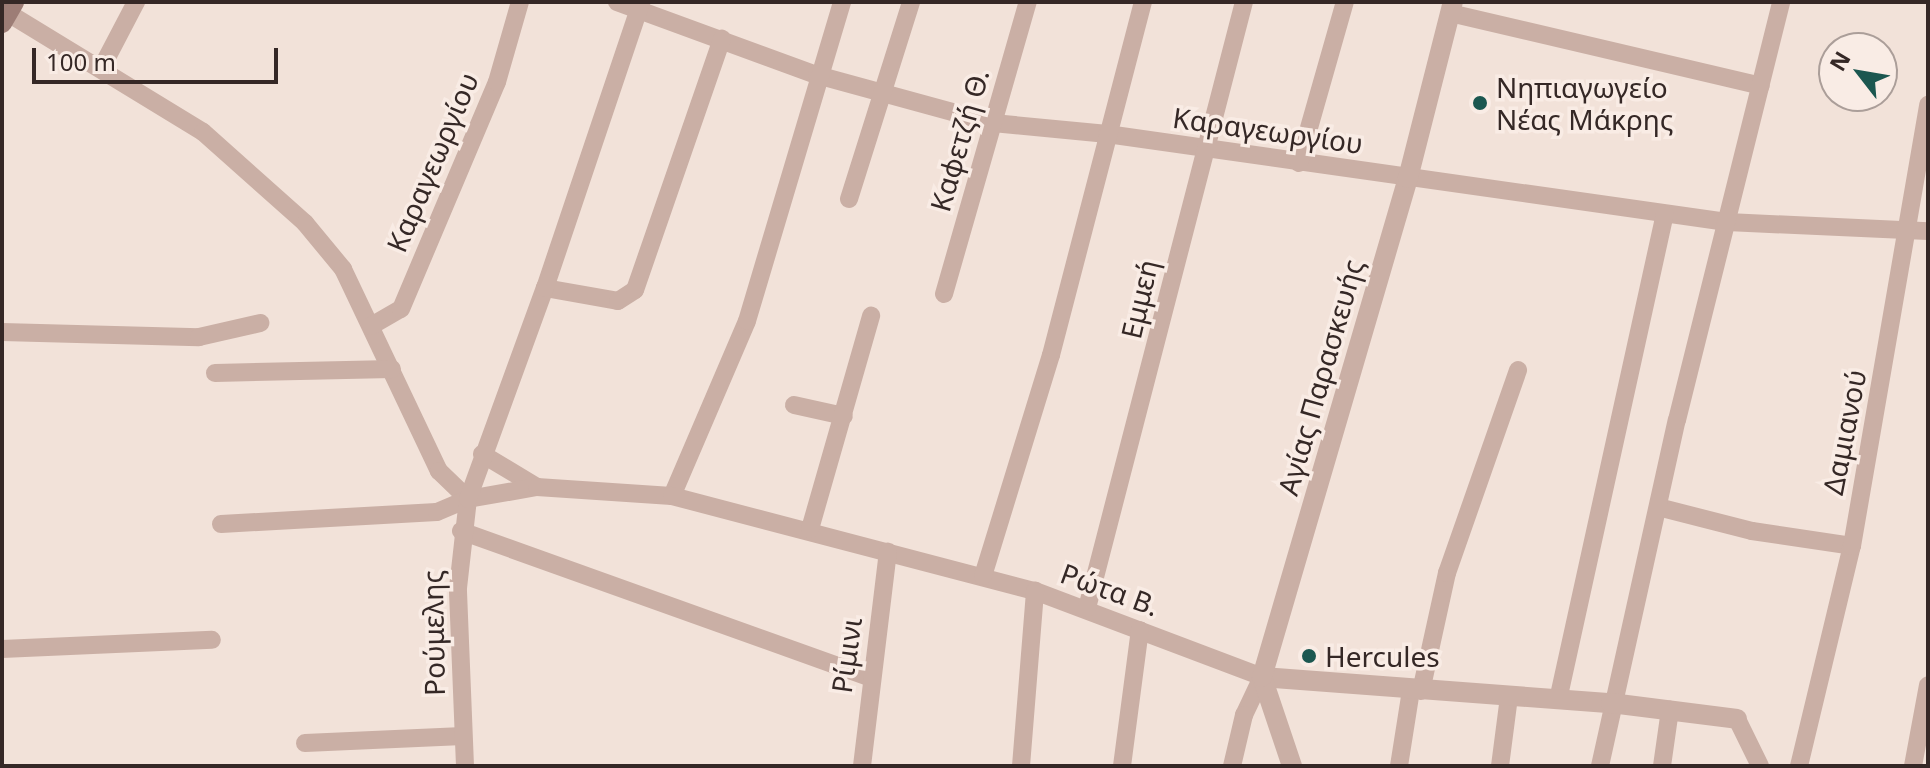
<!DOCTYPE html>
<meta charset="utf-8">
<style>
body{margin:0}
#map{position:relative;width:1930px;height:768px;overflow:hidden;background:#f2e2d9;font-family:"Noto Sans",sans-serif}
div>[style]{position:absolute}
.minor>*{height:18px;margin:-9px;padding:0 9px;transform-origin:9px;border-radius:9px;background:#caafa5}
.tertiary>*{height:20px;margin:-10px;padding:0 10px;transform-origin:10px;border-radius:10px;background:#caafa5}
.secondary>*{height:20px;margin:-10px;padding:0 10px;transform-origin:10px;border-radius:10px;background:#9d7d76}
.dots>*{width:22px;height:22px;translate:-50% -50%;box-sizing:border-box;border:4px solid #f9ece5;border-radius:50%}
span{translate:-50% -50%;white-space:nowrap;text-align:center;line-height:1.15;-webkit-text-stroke:7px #f9ece5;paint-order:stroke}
.poi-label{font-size:28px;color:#352826}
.left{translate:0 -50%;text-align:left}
.street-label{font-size:28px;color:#352826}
.frame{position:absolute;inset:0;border:4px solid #352826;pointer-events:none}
.north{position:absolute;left:1818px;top:32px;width:80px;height:80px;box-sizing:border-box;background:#f9ece5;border:2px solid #ab9e99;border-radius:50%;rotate:301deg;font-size:22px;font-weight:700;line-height:32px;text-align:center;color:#352826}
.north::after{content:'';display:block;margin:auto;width:28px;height:36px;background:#1b5750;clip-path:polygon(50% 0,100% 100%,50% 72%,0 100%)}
.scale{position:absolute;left:32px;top:48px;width:246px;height:36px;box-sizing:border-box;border:4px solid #352826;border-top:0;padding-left:10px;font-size:24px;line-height:28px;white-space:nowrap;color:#352826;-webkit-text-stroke:6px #f9ece5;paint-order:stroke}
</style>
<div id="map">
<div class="minor">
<i style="left:617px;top:2px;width:213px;rotate:20.1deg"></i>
<i style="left:817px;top:75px;width:182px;rotate:15.3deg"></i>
<i style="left:993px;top:123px;width:115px;rotate:5.5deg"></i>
<i style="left:1107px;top:134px;width:626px;rotate:8.08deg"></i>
<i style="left:1727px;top:222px;width:201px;rotate:2.6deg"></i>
<i style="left:8px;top:13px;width:228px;rotate:31.4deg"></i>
<i style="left:203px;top:132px;width:137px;rotate:41.7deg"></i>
<i style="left:305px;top:223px;width:60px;rotate:50.4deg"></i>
<i style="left:343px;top:269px;width:224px;rotate:64.6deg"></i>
<i style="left:439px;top:471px;width:40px;rotate:44deg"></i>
<i style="left:1450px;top:13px;width:319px;rotate:13.2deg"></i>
<i style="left:101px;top:69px;width:76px;rotate:-62.4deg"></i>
<i style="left:1299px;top:163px;width:167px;rotate:-74.1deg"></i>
<i style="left:849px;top:199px;width:207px;rotate:-72.5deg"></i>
<i style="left:545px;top:288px;width:74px;rotate:10.1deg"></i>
<i style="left:618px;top:301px;width:20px;rotate:-33deg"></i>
<i style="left:635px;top:290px;width:266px;rotate:-70.9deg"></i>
<i style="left:944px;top:294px;width:304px;rotate:-74deg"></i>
<i style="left:371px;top:326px;width:34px;rotate:-30deg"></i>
<i style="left:401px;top:309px;width:246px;rotate:-67.1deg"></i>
<i style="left:497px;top:82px;width:83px;rotate:-74deg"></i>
<i style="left:2px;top:332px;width:197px;rotate:1.5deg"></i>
<i style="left:199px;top:337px;width:63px;rotate:-12.9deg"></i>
<i style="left:215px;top:373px;width:177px;rotate:-1.3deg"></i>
<i style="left:794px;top:405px;width:51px;rotate:12.4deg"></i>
<i style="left:482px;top:454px;width:64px;rotate:31deg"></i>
<i style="left:672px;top:496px;width:190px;rotate:-66.8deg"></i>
<i style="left:747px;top:321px;width:333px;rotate:-73.4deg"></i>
<i style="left:1658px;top:507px;width:97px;rotate:14.3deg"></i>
<i style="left:1752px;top:531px;width:101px;rotate:8.5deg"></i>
<i style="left:221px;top:524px;width:216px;rotate:-3.2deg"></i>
<i style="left:437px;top:512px;width:34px;rotate:-23deg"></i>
<i style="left:468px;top:499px;width:70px;rotate:-9.9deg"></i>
<i style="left:537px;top:487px;width:135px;rotate:3.8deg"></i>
<i style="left:672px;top:496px;width:375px;rotate:14.7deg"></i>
<i style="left:1035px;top:591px;width:243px;rotate:20.7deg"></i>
<i style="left:1262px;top:677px;width:42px;rotate:115.3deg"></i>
<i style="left:1244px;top:715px;width:52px;rotate:103.2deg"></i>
<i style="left:810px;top:529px;width:222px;rotate:-74deg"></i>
<i style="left:461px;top:531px;width:436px;rotate:19.7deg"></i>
<i style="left:983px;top:576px;width:231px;rotate:-72.9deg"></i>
<i style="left:1051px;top:355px;width:365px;rotate:-75.4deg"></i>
<i style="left:1087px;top:608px;width:626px;rotate:-75.48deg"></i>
<i style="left:2px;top:649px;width:210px;rotate:-2.5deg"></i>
<i style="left:1421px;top:691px;width:121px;rotate:-77.6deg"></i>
<i style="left:1447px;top:573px;width:215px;rotate:-70.7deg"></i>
<i style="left:1558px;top:700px;width:497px;rotate:-77.6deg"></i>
<i style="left:1737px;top:719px;width:52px;rotate:63.9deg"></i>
<i style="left:305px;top:743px;width:158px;rotate:-2.5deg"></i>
<i style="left:465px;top:766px;width:178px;rotate:-92.3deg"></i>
<i style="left:458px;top:588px;width:90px;rotate:-83.6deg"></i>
<i style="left:468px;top:499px;width:225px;rotate:-70deg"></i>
<i style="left:545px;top:288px;width:302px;rotate:-71.4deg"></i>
<i style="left:862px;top:766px;width:216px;rotate:-83.1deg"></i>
<i style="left:1021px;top:766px;width:176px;rotate:-85.4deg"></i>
<i style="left:1122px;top:766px;width:137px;rotate:-82.5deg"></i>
<i style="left:1399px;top:766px;width:77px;rotate:-81deg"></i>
<i style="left:1500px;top:766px;width:70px;rotate:-82.6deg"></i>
<i style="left:1600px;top:766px;width:354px;rotate:-77.5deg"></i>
<i style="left:1677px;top:420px;width:431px;rotate:-76deg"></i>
<i style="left:1662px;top:766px;width:57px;rotate:-81.9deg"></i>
<i style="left:1799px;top:766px;width:226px;rotate:-76.5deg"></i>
<i style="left:1852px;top:546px;width:448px;rotate:-80.2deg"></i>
<i style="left:1913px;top:766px;width:82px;rotate:-79.5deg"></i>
</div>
<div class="tertiary">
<i style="left:1262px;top:677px;width:350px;rotate:4.3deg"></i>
<i style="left:1611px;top:703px;width:127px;rotate:7.2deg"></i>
<i style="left:1292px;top:766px;width:94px;rotate:-108.6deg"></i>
<i style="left:1262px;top:677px;width:520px;rotate:-73.69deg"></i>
<i style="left:1408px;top:178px;width:182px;rotate:-75.7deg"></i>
</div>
<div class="secondary">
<i style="left:2px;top:23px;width:24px;rotate:-60deg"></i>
</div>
<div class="dots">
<i style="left:1480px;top:103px;background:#1b5750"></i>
<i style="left:1309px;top:656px;background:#1b5750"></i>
</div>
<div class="poi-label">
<span class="left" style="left:1496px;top:103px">Νηπιαγωγείο<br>Νέας Μάκρης</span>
<span class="left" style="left:1325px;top:656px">Hercules</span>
</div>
<div class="street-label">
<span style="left:1268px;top:130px;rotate:8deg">Καραγεωργίου</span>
<span style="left:959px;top:140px;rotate:-74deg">Καφετζή Θ.</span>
<span style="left:432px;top:162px;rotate:-67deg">Καραγεωργίου</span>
<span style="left:1139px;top:299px;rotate:-77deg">Εμμεή</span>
<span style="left:1320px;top:377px;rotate:-74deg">Αγίας Παρασκευής</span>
<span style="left:1844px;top:432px;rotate:-79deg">Δαμιανού</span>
<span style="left:1110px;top:589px;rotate:20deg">Ρώτα Β.</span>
<span style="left:433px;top:633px;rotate:-91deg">Ρούμελης</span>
<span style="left:846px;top:655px;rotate:-82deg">Ρίμινι</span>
</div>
<div class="frame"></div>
<div class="north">N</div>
<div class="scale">100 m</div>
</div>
